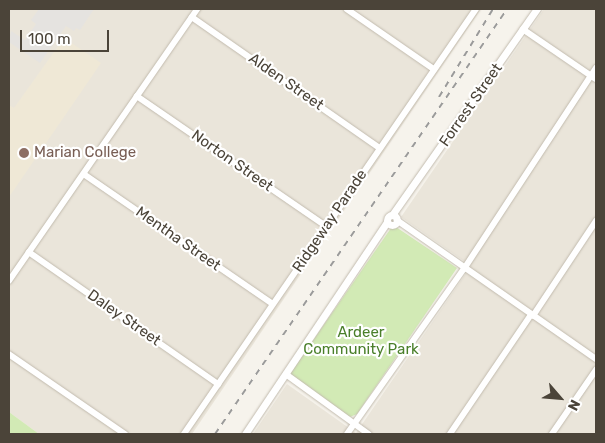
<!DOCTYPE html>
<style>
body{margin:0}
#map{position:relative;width:605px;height:443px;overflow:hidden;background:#f6f3ec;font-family:Rubik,sans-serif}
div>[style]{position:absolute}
.residential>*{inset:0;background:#eae5da}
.education>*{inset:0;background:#efe8d6}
.green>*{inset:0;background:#d2eab5}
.parking>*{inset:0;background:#e5e3e0}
.roads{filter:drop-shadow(0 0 1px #c2bbae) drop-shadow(0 0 1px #c2bbae)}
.minor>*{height:5.5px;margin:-2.75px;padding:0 2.75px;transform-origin:2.75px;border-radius:2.75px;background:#fff}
.tertiary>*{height:7px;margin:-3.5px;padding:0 3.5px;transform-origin:3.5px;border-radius:3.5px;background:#fff}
.tertiary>.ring{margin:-3.5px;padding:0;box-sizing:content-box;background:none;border:7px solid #fff;border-radius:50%}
.rail>*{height:2px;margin-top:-1px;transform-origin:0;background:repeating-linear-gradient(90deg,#9a9a9a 0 6px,transparent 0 12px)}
.dots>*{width:14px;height:14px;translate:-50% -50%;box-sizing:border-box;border:2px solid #fff;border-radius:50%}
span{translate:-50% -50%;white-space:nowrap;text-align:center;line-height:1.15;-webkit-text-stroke:4.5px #fff;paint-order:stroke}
.street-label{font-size:15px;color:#4b4439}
.education-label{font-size:15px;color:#785e54}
.left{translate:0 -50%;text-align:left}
.park-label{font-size:15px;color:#4a7f2a}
.frame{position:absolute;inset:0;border:10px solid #4b4439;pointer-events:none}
.north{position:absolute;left:535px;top:373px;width:50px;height:50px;-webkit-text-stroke:4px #fff;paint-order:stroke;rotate:117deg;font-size:14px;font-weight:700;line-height:20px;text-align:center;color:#4b4439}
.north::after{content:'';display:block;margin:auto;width:18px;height:22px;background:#4b4439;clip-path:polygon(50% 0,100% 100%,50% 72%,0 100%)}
.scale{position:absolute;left:20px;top:30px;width:89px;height:22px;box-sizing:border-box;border:2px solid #4b4439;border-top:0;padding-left:6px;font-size:15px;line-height:18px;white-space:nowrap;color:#4b4439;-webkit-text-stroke:4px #fff;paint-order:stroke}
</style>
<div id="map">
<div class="residential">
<i style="clip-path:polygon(9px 9px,481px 9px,192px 434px,39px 434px,9px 412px)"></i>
<i style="clip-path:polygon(544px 9px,596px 9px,596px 434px,253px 434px,287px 384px,356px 433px,471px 266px,401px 217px)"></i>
</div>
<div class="education">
<i style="clip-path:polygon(64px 38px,101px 63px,9px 197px,9px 105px,14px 108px)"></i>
</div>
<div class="green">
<i style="clip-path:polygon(396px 227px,457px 268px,357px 414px,350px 417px,289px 375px,391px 228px)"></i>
<i style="clip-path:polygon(9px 412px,39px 434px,9px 434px)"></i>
</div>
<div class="parking">
<i style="clip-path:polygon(39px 9px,94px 9px,80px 30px,76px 28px,74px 31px,66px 26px,40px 63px,9px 42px,11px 31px,25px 40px,36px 24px,31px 20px)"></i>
</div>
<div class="roads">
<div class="minor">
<i style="left:347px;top:9px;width:106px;rotate:34.6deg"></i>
<i style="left:192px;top:17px;width:229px;rotate:34.9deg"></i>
<i style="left:523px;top:29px;width:88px;rotate:34.4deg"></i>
<i style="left:137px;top:96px;width:229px;rotate:34.5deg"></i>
<i style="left:84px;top:174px;width:229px;rotate:34.5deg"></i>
<i style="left:397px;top:220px;width:243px;rotate:34.9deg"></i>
<i style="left:29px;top:252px;width:231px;rotate:34.9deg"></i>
<i style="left:9px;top:281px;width:331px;rotate:-55.3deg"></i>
<i style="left:533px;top:316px;width:114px;rotate:-56.4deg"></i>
<i style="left:9px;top:354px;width:141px;rotate:34.6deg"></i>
<i style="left:286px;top:374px;width:102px;rotate:35.9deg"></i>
<i style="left:184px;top:434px;width:516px;rotate:-55.51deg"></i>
<i style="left:347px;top:434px;width:202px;rotate:-54.7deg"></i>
<i style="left:464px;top:269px;width:240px;rotate:-56.7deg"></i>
<i style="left:450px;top:434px;width:144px;rotate:-55.8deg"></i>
<i style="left:552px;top:434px;width:78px;rotate:-55.5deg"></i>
</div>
<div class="tertiary">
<i style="left:392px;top:215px;width:252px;rotate:-54.9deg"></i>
<i class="ring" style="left:387px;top:215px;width:3px;height:3px"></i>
<i style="left:245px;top:434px;width:255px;rotate:-56.2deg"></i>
</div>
</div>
<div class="rail">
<i style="left:439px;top:97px;width:103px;rotate:-58.5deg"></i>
<i style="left:215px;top:434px;width:516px;rotate:-55.51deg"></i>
</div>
<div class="dots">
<i style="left:24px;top:153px;background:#8d6e63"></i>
</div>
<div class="street-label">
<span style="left:286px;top:82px;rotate:35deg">Alden Street</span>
<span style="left:471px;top:105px;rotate:-55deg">Forrest Street</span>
<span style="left:232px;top:161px;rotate:35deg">Norton Street</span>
<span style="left:330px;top:221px;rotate:-56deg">Ridgeway Parade</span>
<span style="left:178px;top:239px;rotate:35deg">Mentha Street</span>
<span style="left:124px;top:318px;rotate:35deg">Daley Street</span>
</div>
<div class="education-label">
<span class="left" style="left:34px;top:153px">Marian College</span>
</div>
<div class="park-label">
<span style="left:361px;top:341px">Ardeer<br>Community Park</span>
</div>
<div class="frame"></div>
<div class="north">N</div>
<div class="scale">100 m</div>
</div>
